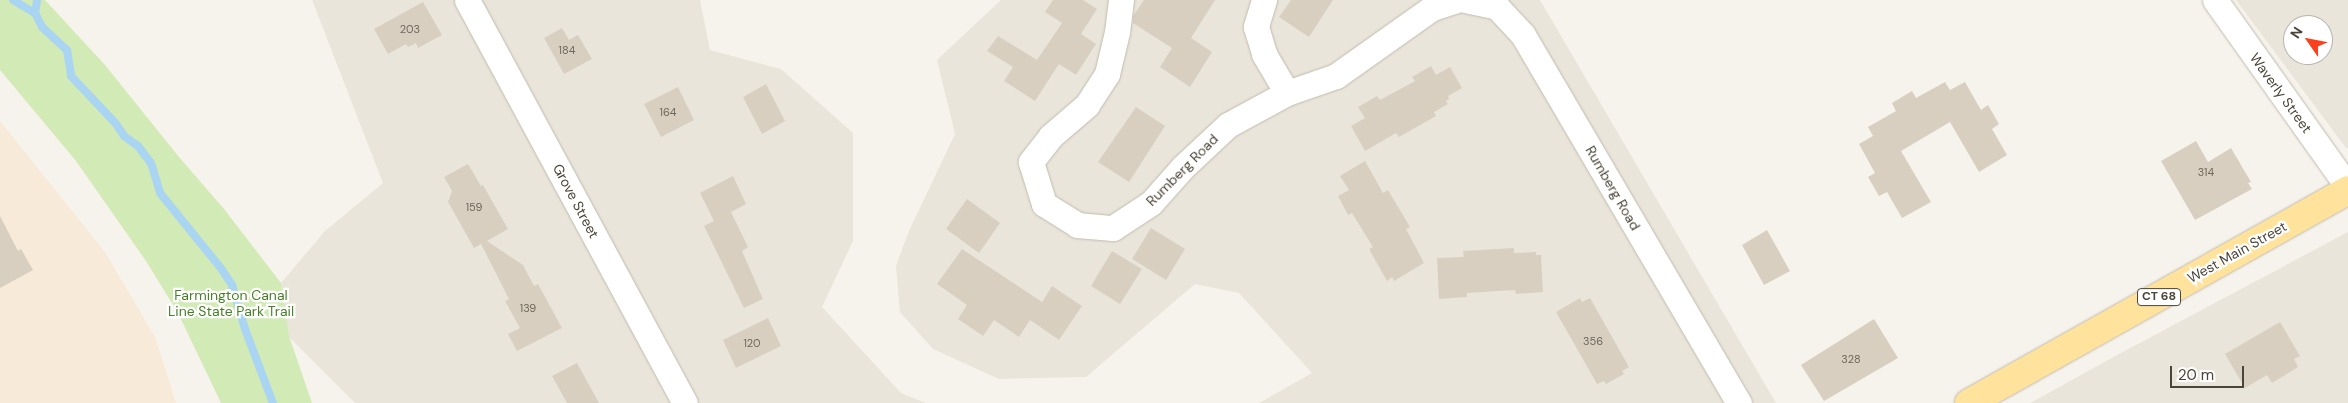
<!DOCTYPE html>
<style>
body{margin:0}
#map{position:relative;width:2348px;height:403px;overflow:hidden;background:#f6f3ec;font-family:"DM Sans",sans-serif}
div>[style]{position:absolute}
.residential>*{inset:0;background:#eae5da}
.commercial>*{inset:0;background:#f7ead8}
.green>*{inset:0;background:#d2eab5}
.stream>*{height:8px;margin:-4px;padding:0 4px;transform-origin:4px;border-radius:4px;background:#a9d4f2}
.building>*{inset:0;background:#d8cfc1}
.roads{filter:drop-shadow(0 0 1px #c2bbae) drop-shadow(0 0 1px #c2bbae)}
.minor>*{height:25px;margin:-12.5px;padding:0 12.5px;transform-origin:12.5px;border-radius:12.5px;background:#fff}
.major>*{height:28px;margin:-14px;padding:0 14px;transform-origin:14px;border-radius:14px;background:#ffe39c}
span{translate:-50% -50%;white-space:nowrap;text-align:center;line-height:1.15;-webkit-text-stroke:4.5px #fff;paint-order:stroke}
.number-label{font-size:11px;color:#6e675b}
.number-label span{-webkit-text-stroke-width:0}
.shield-label span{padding:1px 4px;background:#fff;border:1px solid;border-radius:4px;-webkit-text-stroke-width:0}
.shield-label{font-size:12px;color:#4b4439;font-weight:700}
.street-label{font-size:14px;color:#4b4439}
.park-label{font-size:14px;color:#4a7f2a}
.north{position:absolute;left:2283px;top:15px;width:50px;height:50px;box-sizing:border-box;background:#fff;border:1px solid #b7b4b0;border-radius:50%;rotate:303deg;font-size:14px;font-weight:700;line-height:20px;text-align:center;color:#4b4439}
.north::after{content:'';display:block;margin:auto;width:18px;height:22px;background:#fc3f1d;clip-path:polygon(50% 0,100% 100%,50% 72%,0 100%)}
.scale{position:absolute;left:2170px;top:366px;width:74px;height:22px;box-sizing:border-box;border:2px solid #4b4439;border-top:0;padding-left:6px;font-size:15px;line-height:18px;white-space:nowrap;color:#4b4439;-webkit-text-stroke:4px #fff;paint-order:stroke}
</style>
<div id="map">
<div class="residential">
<i style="clip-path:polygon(312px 0,700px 0,710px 50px,781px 69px,853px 133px,853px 241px,822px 307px,901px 393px,926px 403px,355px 403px,288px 336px,281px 283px,325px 231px,383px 183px)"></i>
<i style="clip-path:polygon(1001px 0,1540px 0,1776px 403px,1259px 403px,1312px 373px,1239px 293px,1195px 284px,1086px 377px,999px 379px,933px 349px,900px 312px,896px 266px,908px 233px,955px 134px,937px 60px)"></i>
<i style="clip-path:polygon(evenodd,2236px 0,2348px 0,2348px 148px,2346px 148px,2236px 0,2293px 25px,2323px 25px,2323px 55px,2293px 55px,2293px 25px)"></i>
<i style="clip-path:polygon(2348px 232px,2348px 403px,2030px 403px,2119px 354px)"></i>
</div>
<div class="commercial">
<i style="clip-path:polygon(0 121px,105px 252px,155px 337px,176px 403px,0 403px)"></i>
</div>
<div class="green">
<i style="clip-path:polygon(0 0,45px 0,105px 65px,179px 157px,224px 209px,281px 283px,289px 336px,312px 403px,221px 403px,178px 313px,146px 261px,76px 161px,0 70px)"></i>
</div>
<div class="stream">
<i style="left:13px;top:0;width:26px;rotate:31deg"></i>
<i style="left:35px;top:13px;width:16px;rotate:63deg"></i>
<i style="left:42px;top:27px;width:34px;rotate:43deg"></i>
<i style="left:67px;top:50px;width:26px;rotate:81deg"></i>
<i style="left:71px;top:76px;width:66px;rotate:46.8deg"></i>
<i style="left:116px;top:124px;width:14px;rotate:56deg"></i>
<i style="left:124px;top:136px;width:17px;rotate:36deg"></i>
<i style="left:138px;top:146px;width:21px;rotate:53deg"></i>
<i style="left:151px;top:163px;width:31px;rotate:73deg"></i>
<i style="left:160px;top:193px;width:95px;rotate:51deg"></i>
<i style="left:220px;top:267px;width:22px;rotate:56deg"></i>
<i style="left:232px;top:285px;width:46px;rotate:73.5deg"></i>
<i style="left:245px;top:329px;width:79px;rotate:69.3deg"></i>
<i style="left:35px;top:13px;width:13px;rotate:-81deg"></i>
</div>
<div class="building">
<i style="clip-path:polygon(1053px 0,1083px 0,1097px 9px,1081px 34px,1096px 44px,1076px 75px,1059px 64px,1035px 101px,1004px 81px,1013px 67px,987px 51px,998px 36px,1037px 60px,1062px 23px,1045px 12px)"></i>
<i style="clip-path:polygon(1144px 0,1215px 0,1191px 38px,1212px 52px,1190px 87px,1160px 67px,1172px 48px,1133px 23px,1133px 16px)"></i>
<i style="clip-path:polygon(1291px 0,1333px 0,1309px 37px,1279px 17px)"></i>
<i style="clip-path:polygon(423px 2px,442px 35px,418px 48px,416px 43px,408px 47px,406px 44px,388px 54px,374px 29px)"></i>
<i style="clip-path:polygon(562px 28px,569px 40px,578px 35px,592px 59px,564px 74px,544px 38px)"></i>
<i style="clip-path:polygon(1431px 66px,1436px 75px,1450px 67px,1462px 88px,1448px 96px,1449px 99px,1446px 101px,1448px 104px,1434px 112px,1436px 116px,1399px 137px,1396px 133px,1365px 151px,1351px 126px,1365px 118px,1358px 107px,1377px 96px,1380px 100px,1415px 81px,1412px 77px)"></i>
<i style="clip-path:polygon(1945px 82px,1950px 90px,1965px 82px,1981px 110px,1988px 105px,1999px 124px,1992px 129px,2007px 155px,1979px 172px,1950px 122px,1901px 151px,1931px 202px,1902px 218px,1887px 192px,1879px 196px,1868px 177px,1875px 173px,1859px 144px,1873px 136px,1868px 127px,1896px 111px,1892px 103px,1912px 91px,1916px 98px)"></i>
<i style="clip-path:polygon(766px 84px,785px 121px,762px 134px,743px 97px)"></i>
<i style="clip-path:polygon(678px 87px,694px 120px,661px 137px,644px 104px)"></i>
<i style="clip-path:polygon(1136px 107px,1165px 126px,1129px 182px,1098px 162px)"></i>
<i style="clip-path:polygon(2196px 141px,2208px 162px,2231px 148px,2251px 182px,2248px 183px,2252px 189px,2195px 220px,2161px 161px)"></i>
<i style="clip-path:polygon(1365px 161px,1383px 193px,1388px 190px,1410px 227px,1406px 229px,1424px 263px,1394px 281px,1392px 277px,1387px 281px,1369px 249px,1373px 247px,1352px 213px,1348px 215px,1338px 196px,1349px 190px,1340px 176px)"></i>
<i style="clip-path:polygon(468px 164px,481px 186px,483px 185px,508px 229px,487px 241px,523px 265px,534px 286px,538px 284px,562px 328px,517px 351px,508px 334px,520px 328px,505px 301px,509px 299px,481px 244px,474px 248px,448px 202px,452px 191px,444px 177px)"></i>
<i style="clip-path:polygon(733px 176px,746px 204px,731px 212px,748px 247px,742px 251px,763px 299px,744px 308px,704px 226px,714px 221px,700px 193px)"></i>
<i style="clip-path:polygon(967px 199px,1000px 223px,979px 253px,946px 229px)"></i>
<i style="clip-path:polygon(0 216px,18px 251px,21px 249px,33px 270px,0 288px)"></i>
<i style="clip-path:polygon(1151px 228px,1185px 249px,1166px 280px,1132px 259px)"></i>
<i style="clip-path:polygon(1767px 230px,1790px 271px,1764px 285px,1742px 245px)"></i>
<i style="clip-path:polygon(1514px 248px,1514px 253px,1536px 252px,1536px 255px,1541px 255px,1543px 292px,1516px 294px,1515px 290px,1467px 293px,1467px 297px,1439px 299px,1437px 258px,1464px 257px,1463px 251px)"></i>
<i style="clip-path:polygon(962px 249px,1042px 302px,1052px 286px,1082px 306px,1059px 340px,1030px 320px,1019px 337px,994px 320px,983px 336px,958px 319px,967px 305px,937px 284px)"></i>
<i style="clip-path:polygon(1112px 251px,1142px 269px,1120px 304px,1091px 286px)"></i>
<i style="clip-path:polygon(1580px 298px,1582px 302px,1590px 298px,1629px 367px,1622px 371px,1624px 374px,1606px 384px,1604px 381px,1597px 384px,1556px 312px)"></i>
<i style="clip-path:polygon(768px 318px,781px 346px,736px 368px,723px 340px)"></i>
<i style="clip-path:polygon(1874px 319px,1898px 358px,1824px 401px,1801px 365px)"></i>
<i style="clip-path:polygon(2280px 322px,2300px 356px,2294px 359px,2298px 367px,2272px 383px,2267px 375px,2245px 388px,2225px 354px)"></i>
<i style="clip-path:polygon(577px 363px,599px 403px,567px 403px,552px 376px)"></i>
</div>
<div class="roads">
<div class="minor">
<i style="left:467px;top:0;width:458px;rotate:61.6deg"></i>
<i style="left:1121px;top:0;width:32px;rotate:97deg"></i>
<i style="left:1117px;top:32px;width:43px;rotate:103.4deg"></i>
<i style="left:1107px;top:74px;width:37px;rotate:123deg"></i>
<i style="left:1087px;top:105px;width:48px;rotate:139.3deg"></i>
<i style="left:1051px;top:136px;width:33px;rotate:128deg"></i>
<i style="left:1031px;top:162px;width:44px;rotate:72.8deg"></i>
<i style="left:1044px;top:204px;width:39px;rotate:32deg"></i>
<i style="left:1077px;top:225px;width:36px;rotate:5deg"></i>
<i style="left:1113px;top:228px;width:45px;rotate:-33.3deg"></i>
<i style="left:1151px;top:203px;width:48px;rotate:-48.4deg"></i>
<i style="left:1183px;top:167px;width:62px;rotate:-43deg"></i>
<i style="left:1228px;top:125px;width:67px;rotate:-28.5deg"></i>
<i style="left:1287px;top:93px;width:52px;rotate:-19.1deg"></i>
<i style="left:1336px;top:76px;width:118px;rotate:-35.3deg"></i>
<i style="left:1432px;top:8px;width:25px;rotate:-18deg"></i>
<i style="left:1264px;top:0;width:28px;rotate:107deg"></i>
<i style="left:1256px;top:27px;width:28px;rotate:73deg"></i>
<i style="left:1264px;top:54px;width:45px;rotate:59.5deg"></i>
<i style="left:1465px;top:0;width:33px;rotate:12deg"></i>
<i style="left:1497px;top:7px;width:38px;rotate:47deg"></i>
<i style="left:1523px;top:35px;width:427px;rotate:59.6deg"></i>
<i style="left:2215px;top:0;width:229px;rotate:54.6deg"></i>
</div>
<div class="major">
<i style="left:1969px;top:403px;width:435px;rotate:-29.3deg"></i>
</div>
</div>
<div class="number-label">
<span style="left:410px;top:29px">203</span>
<span style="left:567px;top:50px">184</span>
<span style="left:668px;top:112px">164</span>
<span style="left:2206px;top:172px">314</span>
<span style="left:474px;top:207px">159</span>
<span style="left:528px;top:308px">139</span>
<span style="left:1593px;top:341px">356</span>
<span style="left:752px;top:343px">120</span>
<span style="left:1851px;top:359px">328</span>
</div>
<div class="shield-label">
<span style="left:2159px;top:297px">CT 68</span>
</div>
<div class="street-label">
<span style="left:2281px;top:93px;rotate:54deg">Waverly Street</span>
<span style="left:1182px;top:170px;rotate:-45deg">Rumberg Road</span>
<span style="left:1613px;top:188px;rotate:60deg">Rumberg Road</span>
<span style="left:576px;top:201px;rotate:62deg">Grove Street</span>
<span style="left:2237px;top:252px;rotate:-29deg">West Main Street</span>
</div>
<div class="park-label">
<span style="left:231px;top:303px">Farmington Canal<br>Line State Park Trail</span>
</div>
<div class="north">N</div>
<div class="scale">20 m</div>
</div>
